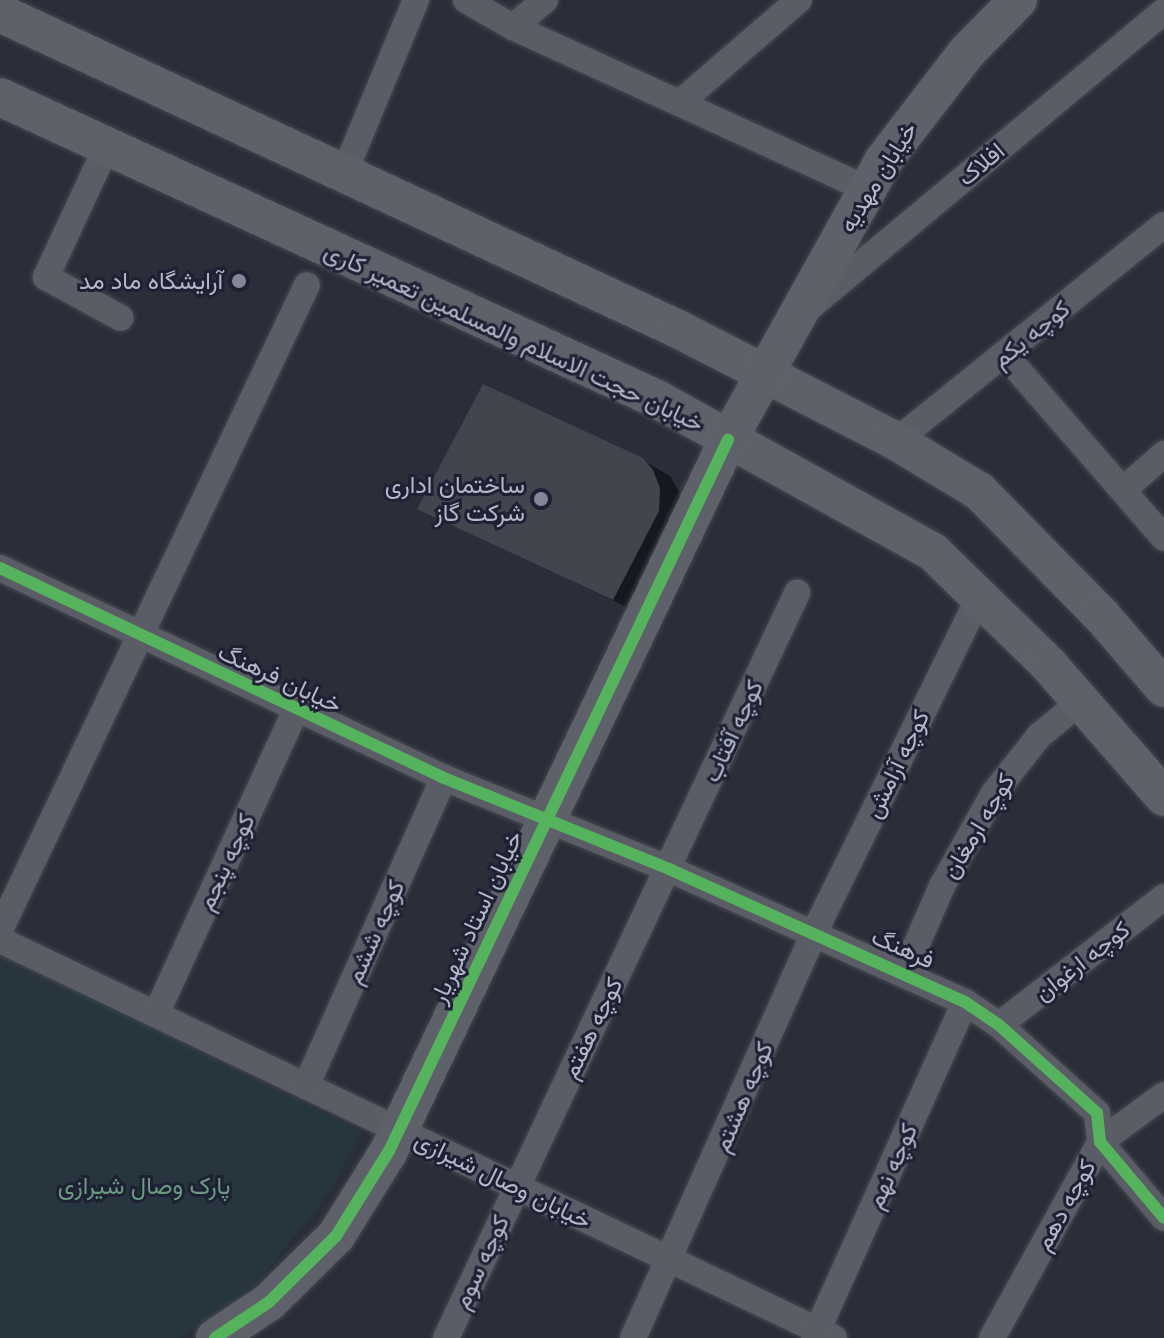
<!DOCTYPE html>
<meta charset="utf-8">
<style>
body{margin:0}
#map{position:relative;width:1164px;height:1338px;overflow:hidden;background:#2a2e38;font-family:"PT Sans",Vazirmatn,sans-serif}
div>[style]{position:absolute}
.green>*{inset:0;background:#27363e}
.shadow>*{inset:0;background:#0007}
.building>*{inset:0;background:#42444e}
.roads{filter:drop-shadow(0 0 2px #464951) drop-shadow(0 0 2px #464951)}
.street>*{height:26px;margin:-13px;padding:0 13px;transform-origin:13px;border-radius:13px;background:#5a5c66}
.secondary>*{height:38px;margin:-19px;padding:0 19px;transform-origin:19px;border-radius:19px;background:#5e606a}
.cycleway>*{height:12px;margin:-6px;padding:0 6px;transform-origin:6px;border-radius:6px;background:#56b35d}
.dots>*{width:22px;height:22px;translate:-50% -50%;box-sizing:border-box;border:4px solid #1d2133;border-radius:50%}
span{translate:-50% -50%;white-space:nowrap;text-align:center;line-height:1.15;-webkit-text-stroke:6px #1d2133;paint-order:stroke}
.street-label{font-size:24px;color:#b4b8c9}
.poi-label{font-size:24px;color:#b4b8c9}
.right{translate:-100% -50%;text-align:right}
.park-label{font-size:24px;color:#6b9a80}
</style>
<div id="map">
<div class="green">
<i style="clip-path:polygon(0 955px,362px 1132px,327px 1195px,257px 1283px,180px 1338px,0 1338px)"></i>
</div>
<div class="shadow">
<i style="clip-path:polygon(642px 460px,670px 476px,687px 505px,641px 614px,419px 508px)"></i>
</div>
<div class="building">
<i style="clip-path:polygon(483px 384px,643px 458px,653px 470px,660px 488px,659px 511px,613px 600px,417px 509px)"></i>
</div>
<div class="roads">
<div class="street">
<i style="left:466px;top:0;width:54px;rotate:29.9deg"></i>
<i style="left:513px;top:27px;width:389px;rotate:24.6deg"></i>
<i style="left:513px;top:27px;width:42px;rotate:-40.2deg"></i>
<i style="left:683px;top:100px;width:153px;rotate:-40.8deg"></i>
<i style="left:107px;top:146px;width:145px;rotate:115deg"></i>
<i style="left:46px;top:277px;width:85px;rotate:28.7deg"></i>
<i style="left:343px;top:176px;width:191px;rotate:-67.5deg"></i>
<i style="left:810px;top:307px;width:461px;rotate:-39.9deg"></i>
<i style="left:1005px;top:355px;width:242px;rotate:49deg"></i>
<i style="left:896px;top:441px;width:344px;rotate:-38.9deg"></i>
<i style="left:1123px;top:490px;width:55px;rotate:-41.3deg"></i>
<i style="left:0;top:568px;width:491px;rotate:25.3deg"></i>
<i style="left:444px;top:778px;width:243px;rotate:22deg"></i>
<i style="left:669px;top:869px;width:325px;rotate:24.2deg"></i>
<i style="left:965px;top:1002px;width:41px;rotate:34.1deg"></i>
<i style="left:999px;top:1025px;width:132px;rotate:41.9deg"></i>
<i style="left:1097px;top:1113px;width:29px;rotate:84deg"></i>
<i style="left:1100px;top:1142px;width:99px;rotate:49.9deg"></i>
<i style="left:0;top:930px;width:714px;rotate:-64.55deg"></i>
<i style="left:0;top:940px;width:924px;rotate:25.51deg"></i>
<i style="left:905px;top:971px;width:93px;rotate:-66.5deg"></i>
<i style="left:942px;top:886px;width:107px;rotate:-60.8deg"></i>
<i style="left:994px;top:793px;width:73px;rotate:-51.7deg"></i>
<i style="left:1039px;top:736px;width:53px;rotate:-39.7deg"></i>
<i style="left:156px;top:1014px;width:335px;rotate:-65.3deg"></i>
<i style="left:999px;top:1025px;width:209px;rotate:-37.8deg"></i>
<i style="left:306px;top:1086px;width:338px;rotate:-65.9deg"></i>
<i style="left:446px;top:1338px;width:824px;rotate:-64.77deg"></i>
<i style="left:633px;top:1338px;width:444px;rotate:-65.9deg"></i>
<i style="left:814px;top:933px;width:377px;rotate:-63.8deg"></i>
<i style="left:814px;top:1338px;width:368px;rotate:-65.8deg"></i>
<i style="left:992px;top:1338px;width:224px;rotate:-61.1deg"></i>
<i style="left:1100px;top:1142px;width:79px;rotate:-36.3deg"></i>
</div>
<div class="secondary">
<i style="left:0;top:13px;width:748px;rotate:24.99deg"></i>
<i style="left:678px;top:329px;width:245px;rotate:27.2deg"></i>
<i style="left:896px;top:441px;width:97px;rotate:31.1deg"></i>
<i style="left:979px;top:491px;width:174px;rotate:45.5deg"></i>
<i style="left:1101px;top:615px;width:96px;rotate:49.2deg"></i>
<i style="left:0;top:97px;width:723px;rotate:24.69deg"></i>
<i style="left:657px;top:399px;width:316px;rotate:29deg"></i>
<i style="left:933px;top:552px;width:162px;rotate:44.2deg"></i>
<i style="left:1049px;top:665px;width:175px;rotate:48.9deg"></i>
<i style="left:215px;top:1338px;width:65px;rotate:-33.7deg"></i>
<i style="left:269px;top:1302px;width:94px;rotate:-44.6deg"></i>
<i style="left:336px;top:1236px;width:100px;rotate:-58.1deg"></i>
<i style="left:389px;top:1151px;width:788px;rotate:-64.51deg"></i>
<i style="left:728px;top:440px;width:319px;rotate:-60.9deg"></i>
<i style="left:883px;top:161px;width:138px;rotate:-52.4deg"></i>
<i style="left:967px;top:52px;width:73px;rotate:-45.6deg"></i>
</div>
</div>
<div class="cycleway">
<i style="left:0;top:568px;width:491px;rotate:25.3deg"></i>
<i style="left:444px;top:778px;width:243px;rotate:22deg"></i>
<i style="left:669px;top:869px;width:325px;rotate:24.2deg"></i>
<i style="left:965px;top:1002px;width:41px;rotate:34.1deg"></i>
<i style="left:999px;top:1025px;width:132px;rotate:41.9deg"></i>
<i style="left:1097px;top:1113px;width:29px;rotate:84deg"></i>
<i style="left:1100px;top:1142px;width:99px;rotate:49.9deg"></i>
<i style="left:215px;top:1338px;width:65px;rotate:-33.7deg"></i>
<i style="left:269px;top:1302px;width:94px;rotate:-44.6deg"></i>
<i style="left:336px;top:1236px;width:100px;rotate:-58.1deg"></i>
<i style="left:389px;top:1151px;width:788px;rotate:-64.51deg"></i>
</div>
<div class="dots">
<i style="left:239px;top:281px;background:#848896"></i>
<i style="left:541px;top:499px;background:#848896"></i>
</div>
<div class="street-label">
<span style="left:981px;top:164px;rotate:-40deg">افلاک</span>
<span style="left:878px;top:177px;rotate:-58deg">خیابان مهدیه</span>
<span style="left:1031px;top:334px;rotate:-39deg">کوچه یکم</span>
<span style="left:514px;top:337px;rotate:25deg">خیابان حجت الاسلام والمسلمین تعمیر کاری</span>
<span style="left:280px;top:678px;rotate:25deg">خیابان فرهنگ</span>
<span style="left:733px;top:731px;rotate:-65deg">کوچه آفتاب</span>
<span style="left:897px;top:764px;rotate:-64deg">کوچه آرامش</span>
<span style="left:978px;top:826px;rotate:-59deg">کوچه ارمغان</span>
<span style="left:226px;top:862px;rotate:-65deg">کوچه پنجم</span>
<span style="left:476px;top:917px;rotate:-65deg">خیابان استاد شهریار</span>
<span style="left:375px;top:932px;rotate:-66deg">کوچه ششم</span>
<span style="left:903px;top:948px;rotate:24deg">فرهنگ</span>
<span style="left:1082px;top:961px;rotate:-38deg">کوچه ارغوان</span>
<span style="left:592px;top:1028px;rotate:-64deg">کوچه هفتم</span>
<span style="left:743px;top:1097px;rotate:-67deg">کوچه هشتم</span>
<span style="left:892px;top:1166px;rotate:-66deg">کوچه نهم</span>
<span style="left:503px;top:1180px;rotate:26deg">خیابان وصال شیرازی</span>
<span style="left:1065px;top:1205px;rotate:-61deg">کوچه دهم</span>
<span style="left:481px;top:1262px;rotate:-65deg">کوچه سوم</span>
</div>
<div class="poi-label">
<span class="right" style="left:223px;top:281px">آرایشگاه ماد مد</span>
<span class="right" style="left:525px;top:499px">ساختمان اداری<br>شرکت گاز</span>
</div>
<div class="park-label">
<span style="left:144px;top:1186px">پارک وصال شیرازی</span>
</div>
</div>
